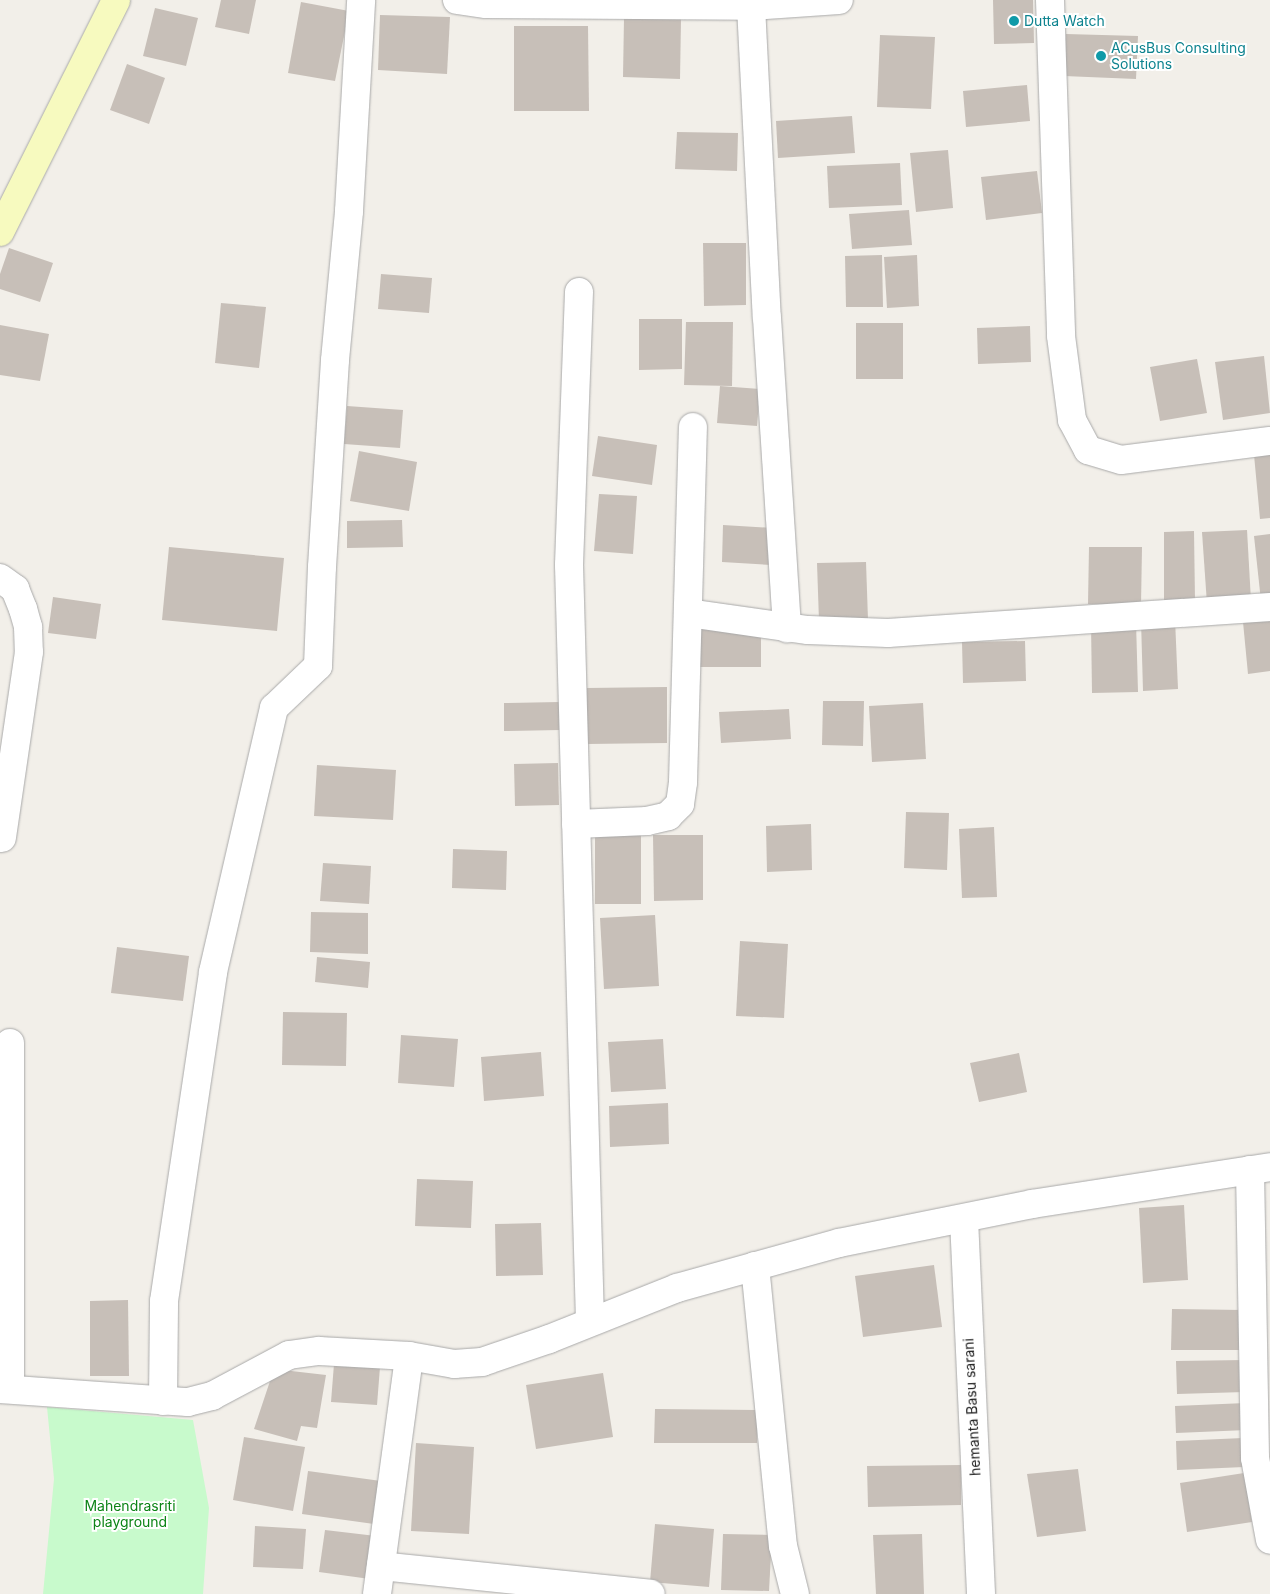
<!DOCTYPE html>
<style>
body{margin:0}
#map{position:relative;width:1270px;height:1594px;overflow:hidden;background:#f2efe9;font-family:Inter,sans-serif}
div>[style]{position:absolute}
.park>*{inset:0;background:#c8facc}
.building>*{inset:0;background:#c7bfb8}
.roads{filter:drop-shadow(0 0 1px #a9a9a9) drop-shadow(0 0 1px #a9a9a9)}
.street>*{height:28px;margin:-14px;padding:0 14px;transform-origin:14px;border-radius:14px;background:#fff}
.secondary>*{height:28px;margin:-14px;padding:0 14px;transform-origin:14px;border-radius:14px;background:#f7fabf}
.dots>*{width:14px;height:14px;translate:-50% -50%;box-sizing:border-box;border:2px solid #fff;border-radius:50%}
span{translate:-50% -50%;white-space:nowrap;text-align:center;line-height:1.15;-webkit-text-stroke:4px #fff;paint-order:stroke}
.culture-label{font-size:14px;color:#0d838f}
.left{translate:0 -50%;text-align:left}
.street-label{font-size:14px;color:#222}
.park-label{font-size:14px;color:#0c8416}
</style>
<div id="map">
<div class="park">
<i style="clip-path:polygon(47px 1407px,193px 1420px,209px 1508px,203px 1594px,43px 1594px,54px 1479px)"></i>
</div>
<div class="building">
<i style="clip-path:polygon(221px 0,256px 0,249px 34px,215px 27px)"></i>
<i style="clip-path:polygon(993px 0,1033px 0,1034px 43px,994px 44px)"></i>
<i style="clip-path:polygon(301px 2px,349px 11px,335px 81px,288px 73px)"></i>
<i style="clip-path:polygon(155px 8px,198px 18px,186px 66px,143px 56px)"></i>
<i style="clip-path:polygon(380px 15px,450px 17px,447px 74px,378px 70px)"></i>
<i style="clip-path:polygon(624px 18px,681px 19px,680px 79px,623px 77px)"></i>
<i style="clip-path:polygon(514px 26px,588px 26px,589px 111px,514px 111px)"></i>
<i style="clip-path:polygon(1066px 34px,1138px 36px,1136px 79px,1064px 76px)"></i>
<i style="clip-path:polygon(880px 35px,935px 37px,931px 109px,877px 107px)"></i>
<i style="clip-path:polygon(127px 64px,165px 78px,149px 124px,110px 110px)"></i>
<i style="clip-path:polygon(1027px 85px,1030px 121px,966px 127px,963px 91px)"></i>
<i style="clip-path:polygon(852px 116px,855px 153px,778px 158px,776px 121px)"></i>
<i style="clip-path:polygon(677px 132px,738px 133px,737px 171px,675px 169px)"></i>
<i style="clip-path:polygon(948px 150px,953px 208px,916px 212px,910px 153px)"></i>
<i style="clip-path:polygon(900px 163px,902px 205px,829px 208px,827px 166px)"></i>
<i style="clip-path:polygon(1037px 171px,1042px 213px,986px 220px,981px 177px)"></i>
<i style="clip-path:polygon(909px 210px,912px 245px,852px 249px,849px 214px)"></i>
<i style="clip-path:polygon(703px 243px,746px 243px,746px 305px,704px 306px)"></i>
<i style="clip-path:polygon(9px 248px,53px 263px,40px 302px,0 289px,0 274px)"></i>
<i style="clip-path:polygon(882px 255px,883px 307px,846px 307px,845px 256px)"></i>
<i style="clip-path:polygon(917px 255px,919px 306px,887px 308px,884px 257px)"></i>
<i style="clip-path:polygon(381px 274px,432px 278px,429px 313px,378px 309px)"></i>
<i style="clip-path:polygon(221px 303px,266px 307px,259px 368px,215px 363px)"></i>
<i style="clip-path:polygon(639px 319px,682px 319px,682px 369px,639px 370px)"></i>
<i style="clip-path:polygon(686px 322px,733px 322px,732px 386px,684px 385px)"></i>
<i style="clip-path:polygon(856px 323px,903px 323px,903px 379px,856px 379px)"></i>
<i style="clip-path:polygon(0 325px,49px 334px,40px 381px,0 375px)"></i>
<i style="clip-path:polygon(1030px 326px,1031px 362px,978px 364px,977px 328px)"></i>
<i style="clip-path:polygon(1264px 356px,1270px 413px,1223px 420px,1215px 362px)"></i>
<i style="clip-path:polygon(1197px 359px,1207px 413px,1160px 421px,1150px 367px)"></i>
<i style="clip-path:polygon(720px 386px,760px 389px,757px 426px,717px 423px)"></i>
<i style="clip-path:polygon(347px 406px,403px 410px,400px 448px,344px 444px)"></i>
<i style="clip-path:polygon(598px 436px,657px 445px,652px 485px,592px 476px)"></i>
<i style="clip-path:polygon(359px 451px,417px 462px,409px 511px,350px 501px)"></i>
<i style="clip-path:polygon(1270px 453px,1270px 518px,1260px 519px,1254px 455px)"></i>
<i style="clip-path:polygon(599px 494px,637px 496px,633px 554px,594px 551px)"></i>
<i style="clip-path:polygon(402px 520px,403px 547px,347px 548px,347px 521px)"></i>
<i style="clip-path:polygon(723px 525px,774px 528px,772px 565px,722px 562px)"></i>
<i style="clip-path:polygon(1247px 530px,1251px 601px,1207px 604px,1202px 532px)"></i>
<i style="clip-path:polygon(1194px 531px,1195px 601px,1164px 601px,1164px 532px)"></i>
<i style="clip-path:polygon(1270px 534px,1270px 600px,1261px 601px,1254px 536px)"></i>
<i style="clip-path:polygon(169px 547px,284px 558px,277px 631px,162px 620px)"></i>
<i style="clip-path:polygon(1089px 547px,1142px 547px,1141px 605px,1088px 604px)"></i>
<i style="clip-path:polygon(866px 562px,868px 620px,819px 621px,817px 563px)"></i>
<i style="clip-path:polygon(53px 597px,101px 604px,96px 639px,48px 633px)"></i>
<i style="clip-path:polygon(1175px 619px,1178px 689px,1143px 691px,1141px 620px)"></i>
<i style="clip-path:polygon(1270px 619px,1270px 671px,1248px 674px,1243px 622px)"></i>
<i style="clip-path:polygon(1136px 622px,1138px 692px,1092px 693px,1091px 623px)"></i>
<i style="clip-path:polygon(697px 628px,761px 629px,761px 667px,697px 667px)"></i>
<i style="clip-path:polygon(1025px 641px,1026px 681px,963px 683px,962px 642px)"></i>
<i style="clip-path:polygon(667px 687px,667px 743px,587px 744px,587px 688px)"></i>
<i style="clip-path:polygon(823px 701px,864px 701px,863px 746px,822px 745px)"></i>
<i style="clip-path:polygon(559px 702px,560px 730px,504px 731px,504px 703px)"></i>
<i style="clip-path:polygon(923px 703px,926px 759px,872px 762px,869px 706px)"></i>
<i style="clip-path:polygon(789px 709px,791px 739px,721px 743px,719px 712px)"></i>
<i style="clip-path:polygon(558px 763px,559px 805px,515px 806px,514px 764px)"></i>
<i style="clip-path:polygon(317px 765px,396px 770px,393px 820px,314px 816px)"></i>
<i style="clip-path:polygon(906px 812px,949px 813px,947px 870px,904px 868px)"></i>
<i style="clip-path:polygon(811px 824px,812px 870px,767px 872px,766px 826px)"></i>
<i style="clip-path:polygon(994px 827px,997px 897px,962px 898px,959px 829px)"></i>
<i style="clip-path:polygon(641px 832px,641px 904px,595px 904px,595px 833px)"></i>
<i style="clip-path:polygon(653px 835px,703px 835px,703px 900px,654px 901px)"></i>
<i style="clip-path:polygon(453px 849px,507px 851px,506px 890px,452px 888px)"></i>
<i style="clip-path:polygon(323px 863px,371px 866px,369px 904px,320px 901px)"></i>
<i style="clip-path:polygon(311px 912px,368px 913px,368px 954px,310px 952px)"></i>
<i style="clip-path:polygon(655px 915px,659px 986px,604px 989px,600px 918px)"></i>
<i style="clip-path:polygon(740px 941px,788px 944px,784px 1018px,736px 1016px)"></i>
<i style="clip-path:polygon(117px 947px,189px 956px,183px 1001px,111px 993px)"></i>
<i style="clip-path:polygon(317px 957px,370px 962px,368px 988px,315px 982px)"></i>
<i style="clip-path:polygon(283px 1012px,347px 1013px,346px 1066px,282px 1065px)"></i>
<i style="clip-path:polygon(401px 1035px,458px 1039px,454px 1087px,398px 1083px)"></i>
<i style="clip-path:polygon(663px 1039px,666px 1089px,611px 1092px,608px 1042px)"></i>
<i style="clip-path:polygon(541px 1052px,544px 1096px,484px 1101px,481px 1057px)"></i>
<i style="clip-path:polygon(1019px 1053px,1027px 1092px,979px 1102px,970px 1063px)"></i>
<i style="clip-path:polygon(668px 1103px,669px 1144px,610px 1147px,609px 1106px)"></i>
<i style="clip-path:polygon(417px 1179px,473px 1181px,471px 1228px,415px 1226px)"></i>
<i style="clip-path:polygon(1184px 1205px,1188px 1280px,1143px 1283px,1139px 1208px)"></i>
<i style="clip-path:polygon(541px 1223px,543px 1275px,496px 1276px,495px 1224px)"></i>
<i style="clip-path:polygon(934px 1265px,942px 1327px,863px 1337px,855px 1276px)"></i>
<i style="clip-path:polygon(128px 1300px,129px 1376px,90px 1376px,90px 1301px)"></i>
<i style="clip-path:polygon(1172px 1309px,1243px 1310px,1242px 1350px,1171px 1350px)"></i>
<i style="clip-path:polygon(1245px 1360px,1245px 1392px,1177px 1394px,1176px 1361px)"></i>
<i style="clip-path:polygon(334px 1364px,380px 1367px,377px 1405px,331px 1402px)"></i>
<i style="clip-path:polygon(274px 1369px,326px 1375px,317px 1428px,301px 1426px,297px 1441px,254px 1429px)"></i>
<i style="clip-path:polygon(603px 1373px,613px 1437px,536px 1449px,526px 1385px)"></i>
<i style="clip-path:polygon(1246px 1403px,1247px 1430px,1176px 1433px,1175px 1406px)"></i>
<i style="clip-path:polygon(655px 1409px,757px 1410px,757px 1443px,654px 1443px)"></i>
<i style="clip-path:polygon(244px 1437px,305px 1447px,293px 1511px,233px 1500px)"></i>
<i style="clip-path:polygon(1243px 1438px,1244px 1467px,1177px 1470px,1176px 1441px)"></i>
<i style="clip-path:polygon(416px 1443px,474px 1447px,469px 1534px,411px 1531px)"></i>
<i style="clip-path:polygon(961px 1465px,961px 1505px,868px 1507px,867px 1466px)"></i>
<i style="clip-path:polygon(1078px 1469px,1086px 1531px,1037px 1537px,1027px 1474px)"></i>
<i style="clip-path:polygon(308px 1471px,381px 1481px,374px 1524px,302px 1514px)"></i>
<i style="clip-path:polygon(1244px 1473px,1252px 1522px,1187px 1532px,1180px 1483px)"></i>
<i style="clip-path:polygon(655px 1524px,714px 1529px,709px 1587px,650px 1582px)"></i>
<i style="clip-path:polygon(255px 1526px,306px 1529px,303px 1569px,253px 1567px)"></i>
<i style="clip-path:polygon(325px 1530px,376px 1536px,370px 1579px,319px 1572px)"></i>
<i style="clip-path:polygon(723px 1534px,772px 1535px,769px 1591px,721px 1590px)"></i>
<i style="clip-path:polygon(922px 1534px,924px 1594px,876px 1594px,873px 1535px)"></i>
</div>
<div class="roads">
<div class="street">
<i style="left:457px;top:0;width:29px;rotate:8deg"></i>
<i style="left:486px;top:4px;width:265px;rotate:0.4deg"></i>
<i style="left:751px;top:6px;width:88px;rotate:-3.9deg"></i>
<i style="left:1050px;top:0;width:336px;rotate:88.1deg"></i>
<i style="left:1061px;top:336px;width:85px;rotate:82.5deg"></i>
<i style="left:1072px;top:420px;width:34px;rotate:62deg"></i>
<i style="left:1088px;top:450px;width:34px;rotate:17deg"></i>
<i style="left:1121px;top:460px;width:150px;rotate:-7.3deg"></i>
<i style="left:751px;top:6px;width:312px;rotate:87.1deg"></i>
<i style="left:767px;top:318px;width:311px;rotate:86.3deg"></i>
<i style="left:579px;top:292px;width:273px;rotate:92.1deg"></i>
<i style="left:569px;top:565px;width:755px;rotate:88.41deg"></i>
<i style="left:0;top:578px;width:19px;rotate:36deg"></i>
<i style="left:15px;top:589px;width:22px;rotate:68deg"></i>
<i style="left:23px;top:609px;width:19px;rotate:74deg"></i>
<i style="left:28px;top:627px;width:25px;rotate:88deg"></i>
<i style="left:29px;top:652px;width:188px;rotate:98.3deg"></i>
<i style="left:688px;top:613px;width:121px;rotate:8.1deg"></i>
<i style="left:808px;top:630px;width:80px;rotate:2.1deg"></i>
<i style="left:888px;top:633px;width:383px;rotate:-3.9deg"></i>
<i style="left:576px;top:824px;width:71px;rotate:-2.4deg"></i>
<i style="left:647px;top:821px;width:22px;rotate:-13deg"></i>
<i style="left:668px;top:816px;width:17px;rotate:-45deg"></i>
<i style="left:680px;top:804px;width:22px;rotate:-82deg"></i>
<i style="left:683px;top:782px;width:355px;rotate:-88.4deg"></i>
<i style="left:1250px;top:1170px;width:288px;rotate:89deg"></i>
<i style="left:1255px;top:1458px;width:83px;rotate:79.6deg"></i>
<i style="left:964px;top:1219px;width:375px;rotate:87.4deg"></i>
<i style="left:755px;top:1266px;width:281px;rotate:84.3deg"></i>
<i style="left:783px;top:1546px;width:49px;rotate:76deg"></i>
<i style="left:0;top:1389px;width:188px;rotate:4deg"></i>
<i style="left:188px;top:1402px;width:25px;rotate:-14deg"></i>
<i style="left:212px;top:1396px;width:87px;rotate:-28deg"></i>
<i style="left:289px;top:1355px;width:30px;rotate:-8deg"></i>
<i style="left:319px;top:1351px;width:90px;rotate:3.2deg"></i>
<i style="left:409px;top:1356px;width:46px;rotate:10.1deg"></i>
<i style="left:454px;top:1364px;width:28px;rotate:-4deg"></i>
<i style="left:482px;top:1362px;width:71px;rotate:-18.9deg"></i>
<i style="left:549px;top:1339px;width:138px;rotate:-21.7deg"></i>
<i style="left:677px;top:1288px;width:168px;rotate:-15.5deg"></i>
<i style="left:839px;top:1243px;width:197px;rotate:-11.4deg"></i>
<i style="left:1032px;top:1204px;width:241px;rotate:-8.8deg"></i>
<i style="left:10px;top:1389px;width:346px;rotate:-90deg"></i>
<i style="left:163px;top:1401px;width:100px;rotate:-89.4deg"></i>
<i style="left:164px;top:1301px;width:333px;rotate:-81.5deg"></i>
<i style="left:213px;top:972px;width:271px;rotate:-77deg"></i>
<i style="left:274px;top:708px;width:61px;rotate:-43.7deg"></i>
<i style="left:318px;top:666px;width:99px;rotate:-87.7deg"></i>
<i style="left:322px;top:567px;width:207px;rotate:-86.4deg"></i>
<i style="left:335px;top:360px;width:150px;rotate:-84.6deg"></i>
<i style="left:349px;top:211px;width:211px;rotate:-86.7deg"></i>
<i style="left:381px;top:1566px;width:271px;rotate:5.9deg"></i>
<i style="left:377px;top:1594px;width:240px;rotate:-82.3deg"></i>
</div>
<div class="secondary">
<i style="left:0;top:232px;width:259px;rotate:-63.4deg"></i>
</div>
</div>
<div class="dots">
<i style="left:1014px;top:21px;background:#0f9aa8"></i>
<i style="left:1101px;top:56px;background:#0f9aa8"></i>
</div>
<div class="culture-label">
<span class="left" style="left:1024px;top:21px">Dutta Watch</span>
<span class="left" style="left:1111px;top:56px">ACusBus Consulting<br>Solutions</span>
</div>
<div class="street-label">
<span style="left:972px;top:1407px;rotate:-93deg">hemanta Basu sarani</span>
</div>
<div class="park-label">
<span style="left:130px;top:1514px">Mahendrasriti<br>playground</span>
</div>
</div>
